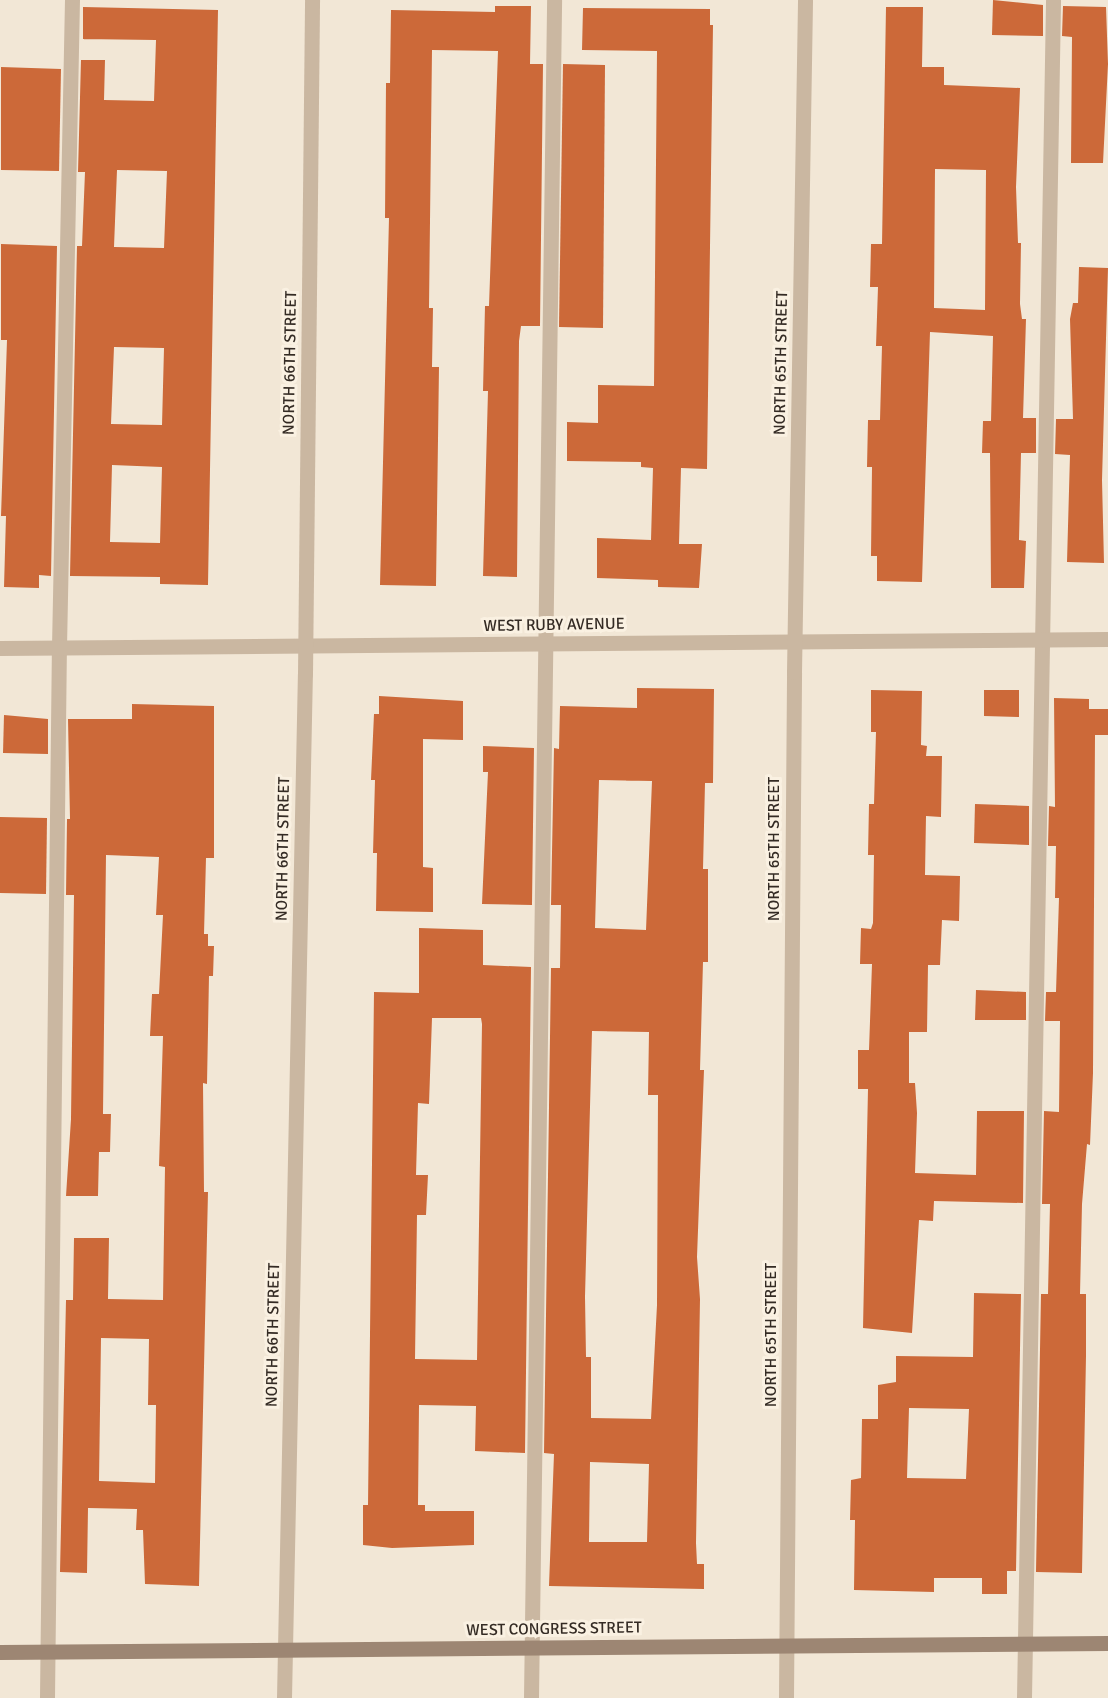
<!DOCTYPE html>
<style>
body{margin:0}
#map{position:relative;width:1108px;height:1698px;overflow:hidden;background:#f2e7d6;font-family:Signika,sans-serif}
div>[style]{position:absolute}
.building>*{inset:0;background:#cc6939}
.lane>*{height:15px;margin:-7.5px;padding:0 7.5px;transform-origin:7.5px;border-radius:7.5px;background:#cab7a1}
.street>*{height:15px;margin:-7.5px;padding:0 7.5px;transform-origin:7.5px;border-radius:7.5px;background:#cab7a1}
.secondary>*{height:15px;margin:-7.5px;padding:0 7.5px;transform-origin:7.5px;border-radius:7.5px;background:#9d8673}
span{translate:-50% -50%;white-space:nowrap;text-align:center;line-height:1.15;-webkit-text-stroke:6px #faf1e2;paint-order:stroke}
.street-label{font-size:16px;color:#342b24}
</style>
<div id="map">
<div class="building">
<i style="clip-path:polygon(993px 0,1043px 5px,1043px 36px,992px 35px)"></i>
<i style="clip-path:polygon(495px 6px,531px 6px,530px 64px,543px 64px,540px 326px,521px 326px,519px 341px,517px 577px,483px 576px,488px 391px,483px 391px,485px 306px,489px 306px,498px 51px,432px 50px,429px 308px,433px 308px,432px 367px,439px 367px,436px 586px,380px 585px,389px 218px,385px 218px,386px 83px,390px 83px,391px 10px,495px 12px)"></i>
<i style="clip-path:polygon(1063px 6px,1106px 7px,1108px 64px,1103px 163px,1071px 163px,1072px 37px,1062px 36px)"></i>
<i style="clip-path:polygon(evenodd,83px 7px,218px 10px,208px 585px,160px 584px,160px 577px,70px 576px,77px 246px,82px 246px,85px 172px,78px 172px,81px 60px,105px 60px,104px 100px,154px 101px,156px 40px,83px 39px,83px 7px,117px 170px,167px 171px,164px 248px,114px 247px,117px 170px,83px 7px,114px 347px,164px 348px,162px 425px,111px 424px,114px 347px,83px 7px,112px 465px,162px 467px,160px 543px,110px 542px,112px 465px)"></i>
<i style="clip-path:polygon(evenodd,886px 7px,923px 7px,922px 67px,944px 67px,944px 85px,1020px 88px,1016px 187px,1018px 243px,1021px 243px,1020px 304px,1022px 319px,1026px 319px,1023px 418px,1036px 418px,1036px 453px,1021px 453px,1019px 540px,1026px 541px,1024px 588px,991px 588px,990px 453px,982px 453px,983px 421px,991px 421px,993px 336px,930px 332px,922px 582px,877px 581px,877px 556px,871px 556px,872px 467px,867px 467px,868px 420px,880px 420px,882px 346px,876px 346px,878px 287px,870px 287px,871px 244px,882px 244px,886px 7px,935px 169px,986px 170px,985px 310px,934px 308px,935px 169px)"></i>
<i style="clip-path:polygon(583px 8px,710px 9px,710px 25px,713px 25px,707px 469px,681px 468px,679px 544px,702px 544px,699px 588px,658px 587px,658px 580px,597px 578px,597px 538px,651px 540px,653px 468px,641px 467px,641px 462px,567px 461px,567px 422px,598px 423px,598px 385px,654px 386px,657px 51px,582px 50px)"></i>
<i style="clip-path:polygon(563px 64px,605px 65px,603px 328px,559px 327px)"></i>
<i style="clip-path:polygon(1px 67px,61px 69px,59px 171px,1px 170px)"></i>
<i style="clip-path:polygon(1px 244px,57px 246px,51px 576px,39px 575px,39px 588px,4px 587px,6px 516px,1px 516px,7px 340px,1px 340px)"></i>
<i style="clip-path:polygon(1079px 267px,1108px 268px,1102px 480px,1104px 563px,1067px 562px,1070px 455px,1055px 454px,1056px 419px,1073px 419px,1070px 319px,1073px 303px,1078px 303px)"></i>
<i style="clip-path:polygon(evenodd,637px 688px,714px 689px,713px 783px,705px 783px,703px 869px,708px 869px,708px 962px,703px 962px,700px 1070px,704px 1070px,697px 1257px,700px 1299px,696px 1543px,697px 1564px,704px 1564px,704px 1589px,549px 1586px,554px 1454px,544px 1453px,551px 968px,560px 968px,561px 905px,551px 905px,554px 748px,559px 749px,560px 706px,637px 708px,637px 688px,599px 780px,652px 781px,646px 930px,595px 928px,599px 780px,637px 688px,592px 1031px,649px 1032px,648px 1095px,658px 1095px,657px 1305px,651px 1419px,591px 1418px,591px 1357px,586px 1357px,585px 1297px,592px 1031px,637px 688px,590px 1462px,649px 1464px,647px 1542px,589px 1542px,590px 1462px)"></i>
<i style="clip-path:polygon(871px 690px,922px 691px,921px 745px,927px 746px,926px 756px,942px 756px,941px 817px,926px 816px,925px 875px,960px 876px,959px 921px,942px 920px,940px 965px,928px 965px,927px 1032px,909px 1032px,909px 1083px,915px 1083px,917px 1113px,915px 1173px,976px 1175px,977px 1111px,1024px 1111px,1023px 1203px,934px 1201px,933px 1221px,919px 1220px,912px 1333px,863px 1328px,868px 1089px,858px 1089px,858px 1050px,869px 1050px,872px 964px,860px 964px,861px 928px,871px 929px,873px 923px,874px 855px,868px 855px,869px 804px,874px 804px,876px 732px,871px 732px)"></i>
<i style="clip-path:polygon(984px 690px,1019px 690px,1019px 717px,984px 716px)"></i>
<i style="clip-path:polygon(379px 696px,463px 701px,463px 740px,423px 739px,423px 867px,433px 868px,433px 912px,376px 911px,377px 853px,373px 853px,375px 780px,371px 780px,374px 714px,379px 714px)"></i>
<i style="clip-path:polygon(1054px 698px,1089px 699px,1089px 709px,1108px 709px,1108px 735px,1095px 735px,1093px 1073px,1090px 1145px,1087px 1144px,1082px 1204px,1080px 1294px,1086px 1294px,1086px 1356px,1082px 1573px,1036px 1572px,1041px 1294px,1048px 1294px,1050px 1204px,1042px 1204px,1044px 1111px,1059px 1112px,1060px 1021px,1045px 1021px,1046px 992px,1056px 992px,1059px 898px,1055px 898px,1056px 846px,1048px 846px,1049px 806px,1055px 807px)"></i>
<i style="clip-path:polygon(evenodd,132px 704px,214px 706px,214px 858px,206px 858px,204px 934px,208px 934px,208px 946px,214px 946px,213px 976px,209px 976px,207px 1084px,203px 1083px,204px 1192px,208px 1192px,199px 1586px,145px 1584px,143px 1530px,136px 1530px,137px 1509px,88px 1508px,87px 1573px,60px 1572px,66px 1300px,73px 1300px,74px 1238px,109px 1238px,108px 1299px,163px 1300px,165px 1167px,159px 1166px,163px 1036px,150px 1036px,152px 994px,159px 994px,163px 915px,156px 915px,159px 857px,106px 855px,103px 1114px,111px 1114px,110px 1152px,99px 1152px,98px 1196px,66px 1196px,71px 1119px,74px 895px,66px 895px,67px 819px,70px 819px,68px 719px,132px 719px,132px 704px,101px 1338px,149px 1339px,148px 1405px,156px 1405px,155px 1483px,99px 1481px,101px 1338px)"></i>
<i style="clip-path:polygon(4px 715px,48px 719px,48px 754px,3px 753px)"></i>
<i style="clip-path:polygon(483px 746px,534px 748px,532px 905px,482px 904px,488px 772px,483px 772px)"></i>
<i style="clip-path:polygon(975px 804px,1029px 806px,1029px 845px,974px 843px)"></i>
<i style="clip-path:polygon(0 817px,47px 818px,46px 894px,0 893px)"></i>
<i style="clip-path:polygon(evenodd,419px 928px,483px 930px,483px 965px,531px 967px,525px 1453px,475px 1451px,476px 1406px,419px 1405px,418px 1505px,425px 1505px,425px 1511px,474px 1511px,474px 1545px,392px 1548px,363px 1545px,363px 1505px,368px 1505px,374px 992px,419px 993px,419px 928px,432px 1018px,481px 1018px,482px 1024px,477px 1360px,415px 1359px,417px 1215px,426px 1215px,428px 1175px,416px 1175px,418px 1103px,429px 1104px,432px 1018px)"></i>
<i style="clip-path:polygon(976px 990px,1026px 992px,1026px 1020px,975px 1020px)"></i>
<i style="clip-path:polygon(evenodd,974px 1293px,1021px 1294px,1016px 1571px,1007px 1571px,1007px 1594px,982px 1594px,982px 1578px,934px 1578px,934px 1592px,854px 1590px,855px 1520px,850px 1520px,851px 1480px,861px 1478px,862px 1419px,878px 1419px,878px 1385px,896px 1382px,896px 1356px,973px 1357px,974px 1293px,909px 1408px,969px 1409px,966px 1479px,907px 1478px,909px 1408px)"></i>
</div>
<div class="lane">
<i style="left:47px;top:1698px;width:1051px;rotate:-89.35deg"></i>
<i style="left:59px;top:647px;width:647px;rotate:-88.85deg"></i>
<i style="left:531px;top:1698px;width:1698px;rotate:-89.22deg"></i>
<i style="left:1024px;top:1698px;width:1698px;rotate:-89.02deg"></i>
</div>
<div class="street">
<i style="left:0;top:648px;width:1108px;rotate:-0.47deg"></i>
<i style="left:284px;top:1698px;width:1024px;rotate:-88.83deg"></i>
<i style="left:305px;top:674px;width:674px;rotate:-89.4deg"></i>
<i style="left:786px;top:1698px;width:1026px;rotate:-89.55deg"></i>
<i style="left:794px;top:672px;width:672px;rotate:-89.06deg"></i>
</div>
<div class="secondary">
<i style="left:0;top:1652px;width:1108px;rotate:-0.47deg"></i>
</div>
<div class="street-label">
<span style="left:290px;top:363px;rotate:-89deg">NORTH 66TH STREET</span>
<span style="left:781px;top:363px;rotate:-89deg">NORTH 65TH STREET</span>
<span style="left:554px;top:625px;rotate:-1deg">WEST RUBY AVENUE</span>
<span style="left:283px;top:849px;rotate:-89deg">NORTH 66TH STREET</span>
<span style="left:774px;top:849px;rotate:-90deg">NORTH 65TH STREET</span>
<span style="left:273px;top:1335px;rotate:-89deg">NORTH 66TH STREET</span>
<span style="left:771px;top:1335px;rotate:-90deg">NORTH 65TH STREET</span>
<span style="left:554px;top:1629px;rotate:-1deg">WEST CONGRESS STREET</span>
</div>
</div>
